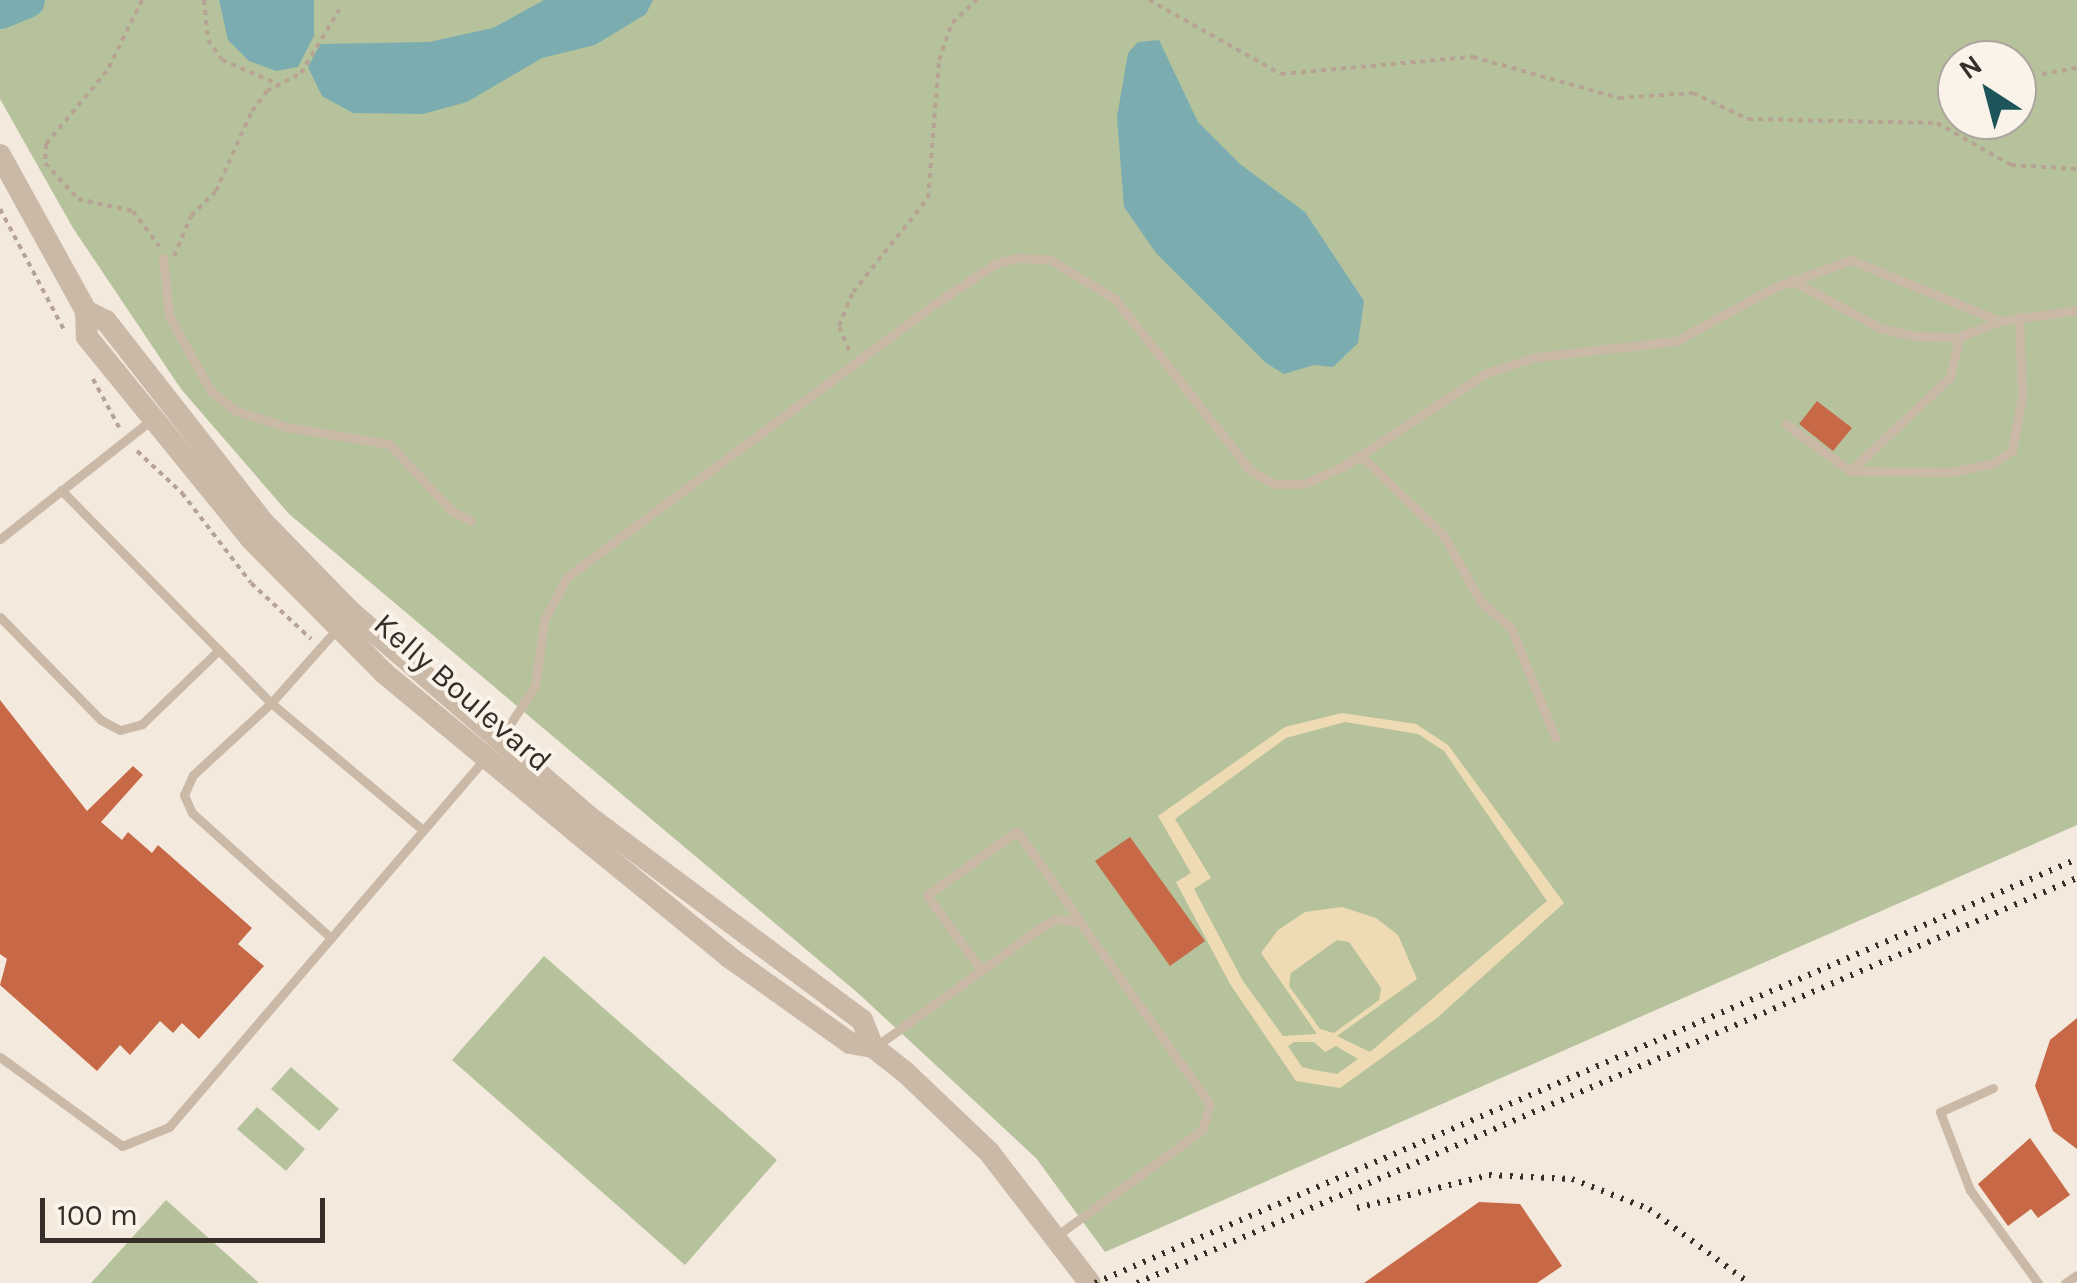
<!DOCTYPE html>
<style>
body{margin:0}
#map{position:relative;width:2077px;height:1283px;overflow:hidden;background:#f3e9dd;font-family:Karla,sans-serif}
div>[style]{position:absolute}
.green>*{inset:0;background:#b5c29c}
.sand>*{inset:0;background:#eedbb3}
.water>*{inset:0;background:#7badb0}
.river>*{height:35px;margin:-17.5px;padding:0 17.5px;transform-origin:17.5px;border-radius:17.5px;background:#7badb0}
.building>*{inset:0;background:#c76846}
.path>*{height:4px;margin-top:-2px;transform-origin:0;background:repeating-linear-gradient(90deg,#b7a393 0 5px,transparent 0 10px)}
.service>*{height:9px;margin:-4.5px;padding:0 4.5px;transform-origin:4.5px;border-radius:4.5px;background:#cbb9a8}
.tertiary>*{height:22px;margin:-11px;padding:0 11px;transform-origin:11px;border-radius:11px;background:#cbb9a8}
.rail>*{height:6px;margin-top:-3px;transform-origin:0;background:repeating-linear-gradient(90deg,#382e29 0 2.5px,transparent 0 10.5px)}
span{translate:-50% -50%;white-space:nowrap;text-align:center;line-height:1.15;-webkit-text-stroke:8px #faf3ea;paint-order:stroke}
.street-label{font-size:32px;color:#382e29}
.north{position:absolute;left:1937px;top:40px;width:100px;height:100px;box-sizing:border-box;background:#faf3ea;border:2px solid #aca49d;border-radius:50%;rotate:324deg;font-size:28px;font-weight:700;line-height:40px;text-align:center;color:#382e29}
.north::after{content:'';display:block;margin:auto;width:35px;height:45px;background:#1d555a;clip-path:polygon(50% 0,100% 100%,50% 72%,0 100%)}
.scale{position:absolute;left:40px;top:1198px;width:285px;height:45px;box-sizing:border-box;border:5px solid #382e29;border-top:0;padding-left:12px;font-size:30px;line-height:35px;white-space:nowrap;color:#382e29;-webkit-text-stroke:8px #faf3ea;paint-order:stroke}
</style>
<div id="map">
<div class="green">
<i style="clip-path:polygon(evenodd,0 0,2077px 0,2077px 825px,1105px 1252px,1036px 1158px,859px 994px,289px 514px,181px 389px,73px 228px,0 99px,0 0,1957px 60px,2017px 60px,2017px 120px,1957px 120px,1957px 60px)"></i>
<i style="clip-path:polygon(544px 956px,777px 1160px,685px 1265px,452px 1060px)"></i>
<i style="clip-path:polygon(291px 1067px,339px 1109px,319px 1131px,271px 1089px)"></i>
<i style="clip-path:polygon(257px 1107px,305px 1149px,286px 1171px,237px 1129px)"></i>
<i style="clip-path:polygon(166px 1200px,259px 1283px,91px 1283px)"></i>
</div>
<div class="sand">
<i style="clip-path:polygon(evenodd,1342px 713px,1416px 724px,1448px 745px,1564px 903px,1437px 1018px,1340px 1088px,1296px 1081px,1230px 984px,1176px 882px,1191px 873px,1158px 816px,1285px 727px,1342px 713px,1345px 722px,1418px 734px,1444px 751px,1547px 901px,1370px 1052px,1337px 1036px,1417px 979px,1398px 935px,1376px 918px,1342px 907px,1305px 912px,1278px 930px,1261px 953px,1317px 1034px,1283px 1036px,1243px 981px,1194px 889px,1211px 878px,1175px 819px,1286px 738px,1345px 722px,1342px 713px,1337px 940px,1349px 942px,1381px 988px,1379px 1000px,1334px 1033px,1320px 1029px,1289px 986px,1291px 973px,1337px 940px,1342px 713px,1294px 1042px,1314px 1042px,1325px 1052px,1336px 1046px,1358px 1059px,1337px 1074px,1314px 1070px,1302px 1067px,1288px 1046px,1294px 1042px)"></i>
</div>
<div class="water">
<i style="clip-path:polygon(219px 0,314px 0,314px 36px,298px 67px,276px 71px,249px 61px,228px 40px)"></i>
<i style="clip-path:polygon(544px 0,653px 0,646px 14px,595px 45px,542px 58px,467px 102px,423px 114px,353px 113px,322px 96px,308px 67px,320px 44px,429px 42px,493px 28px)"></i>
<i style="clip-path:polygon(1159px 40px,1198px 122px,1240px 164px,1305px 212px,1364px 301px,1358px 343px,1333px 367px,1314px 365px,1284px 374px,1266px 363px,1156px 253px,1124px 207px,1117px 117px,1128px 53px,1138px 42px)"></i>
</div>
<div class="river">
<i style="left:0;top:11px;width:29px;rotate:-22deg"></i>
</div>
<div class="building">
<i style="clip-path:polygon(1817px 401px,1852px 428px,1833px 451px,1799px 424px)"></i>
<i style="clip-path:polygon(0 700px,87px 811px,133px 766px,143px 775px,101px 822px,122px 840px,128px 832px,152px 853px,158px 845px,252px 928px,238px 944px,264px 966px,199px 1039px,182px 1023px,173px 1033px,160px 1021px,130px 1055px,120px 1045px,97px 1071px,0 985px,7px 959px,0 954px)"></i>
<i style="clip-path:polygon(1130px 837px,1205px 941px,1170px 966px,1095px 861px)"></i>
<i style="clip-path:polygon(2077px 1018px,2077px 1149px,2053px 1131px,2035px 1086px,2050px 1040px)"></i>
<i style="clip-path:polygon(2030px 1138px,2070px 1195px,2038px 1218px,2031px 1209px,2008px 1226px,1978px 1184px)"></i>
<i style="clip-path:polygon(1479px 1202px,1520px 1204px,1562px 1266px,1537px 1283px,1364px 1283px)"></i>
</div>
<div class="path">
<i style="left:142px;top:0;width:79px;rotate:116.2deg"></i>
<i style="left:107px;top:71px;width:95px;rotate:129.9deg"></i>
<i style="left:46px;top:144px;width:19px;rotate:93deg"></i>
<i style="left:45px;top:163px;width:49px;rotate:47.5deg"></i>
<i style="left:78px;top:199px;width:56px;rotate:12.3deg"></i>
<i style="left:133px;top:211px;width:44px;rotate:53.4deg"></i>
<i style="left:204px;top:0;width:40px;rotate:84.3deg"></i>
<i style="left:208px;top:40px;width:24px;rotate:55deg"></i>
<i style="left:222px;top:60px;width:61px;rotate:23.2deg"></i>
<i style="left:1149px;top:0;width:151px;rotate:29.3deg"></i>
<i style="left:1281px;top:74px;width:193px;rotate:-5.1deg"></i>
<i style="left:1473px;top:57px;width:152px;rotate:15.7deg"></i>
<i style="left:1619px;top:98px;width:74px;rotate:-3.9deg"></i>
<i style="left:1693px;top:93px;width:61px;rotate:25.3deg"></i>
<i style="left:1748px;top:119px;width:189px;rotate:1.2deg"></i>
<i style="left:1937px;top:123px;width:85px;rotate:29.6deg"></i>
<i style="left:2011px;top:165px;width:66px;rotate:3.5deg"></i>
<i style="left:2042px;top:74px;width:36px;rotate:-10deg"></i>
<i style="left:0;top:209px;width:139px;rotate:62.1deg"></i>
<i style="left:174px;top:256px;width:43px;rotate:-67deg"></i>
<i style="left:191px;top:216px;width:35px;rotate:-45deg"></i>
<i style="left:216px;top:191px;width:88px;rotate:-65.8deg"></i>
<i style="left:252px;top:111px;width:25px;rotate:-53deg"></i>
<i style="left:267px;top:91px;width:38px;rotate:-28deg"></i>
<i style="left:301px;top:73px;width:74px;rotate:-58.9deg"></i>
<i style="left:849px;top:350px;width:26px;rotate:-113deg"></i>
<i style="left:839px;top:326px;width:37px;rotate:-68deg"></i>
<i style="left:853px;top:292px;width:120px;rotate:-51.4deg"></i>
<i style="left:928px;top:198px;width:138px;rotate:-85.4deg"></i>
<i style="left:939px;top:60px;width:39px;rotate:-71deg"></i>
<i style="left:952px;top:23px;width:34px;rotate:-43deg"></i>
<i style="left:93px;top:379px;width:55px;rotate:61.6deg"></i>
<i style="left:137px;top:451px;width:62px;rotate:43deg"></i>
<i style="left:182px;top:493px;width:113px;rotate:52.5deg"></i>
<i style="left:251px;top:583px;width:82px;rotate:43deg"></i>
</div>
<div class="service">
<i style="left:163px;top:258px;width:58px;rotate:84.1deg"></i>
<i style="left:169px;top:316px;width:86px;rotate:60.8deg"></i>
<i style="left:211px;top:391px;width:32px;rotate:39deg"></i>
<i style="left:236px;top:411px;width:53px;rotate:17.4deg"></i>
<i style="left:287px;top:427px;width:103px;rotate:9.5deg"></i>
<i style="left:389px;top:444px;width:92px;rotate:46.8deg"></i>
<i style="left:452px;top:511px;width:21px;rotate:28deg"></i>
<i style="left:1791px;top:280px;width:101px;rotate:28.3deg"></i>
<i style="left:1880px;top:328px;width:37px;rotate:13deg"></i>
<i style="left:1916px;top:336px;width:43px;rotate:1.3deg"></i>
<i style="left:1959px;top:337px;width:44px;rotate:-21.3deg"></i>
<i style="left:2000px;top:321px;width:78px;rotate:-8.1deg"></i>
<i style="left:1786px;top:424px;width:79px;rotate:36.3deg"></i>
<i style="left:1850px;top:471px;width:137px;rotate:-43.2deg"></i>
<i style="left:1950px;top:377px;width:41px;rotate:-77.3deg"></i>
<i style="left:1360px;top:455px;width:117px;rotate:44deg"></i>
<i style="left:1444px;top:536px;width:74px;rotate:61deg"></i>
<i style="left:1480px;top:601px;width:41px;rotate:41.1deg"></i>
<i style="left:1511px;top:628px;width:118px;rotate:68deg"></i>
<i style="left:1850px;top:471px;width:102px;rotate:0.6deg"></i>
<i style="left:1952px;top:472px;width:40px;rotate:-12deg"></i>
<i style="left:1991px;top:464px;width:25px;rotate:-32deg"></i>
<i style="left:2012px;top:451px;width:56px;rotate:-79.7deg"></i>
<i style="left:2022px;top:396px;width:79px;rotate:-92.2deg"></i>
<i style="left:61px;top:490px;width:299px;rotate:45.4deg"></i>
<i style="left:271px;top:703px;width:198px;rotate:39.9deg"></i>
<i style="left:0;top:539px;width:191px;rotate:-38.2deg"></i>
<i style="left:0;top:617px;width:144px;rotate:45.6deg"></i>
<i style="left:101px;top:720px;width:21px;rotate:28deg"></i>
<i style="left:120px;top:730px;width:23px;rotate:-15deg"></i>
<i style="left:142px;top:724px;width:107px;rotate:-43.9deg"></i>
<i style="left:501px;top:738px;width:62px;rotate:-56.8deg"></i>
<i style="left:535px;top:686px;width:67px;rotate:-82.2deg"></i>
<i style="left:544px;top:620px;width:49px;rotate:-61.9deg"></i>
<i style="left:567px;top:577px;width:452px;rotate:-36.6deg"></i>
<i style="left:930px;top:307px;width:78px;rotate:-33.5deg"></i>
<i style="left:995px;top:264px;width:22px;rotate:-16deg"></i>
<i style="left:1016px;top:258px;width:33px;rotate:2deg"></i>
<i style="left:1049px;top:259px;width:77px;rotate:31.2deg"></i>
<i style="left:1115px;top:299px;width:219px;rotate:51.7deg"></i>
<i style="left:1251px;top:471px;width:26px;rotate:29deg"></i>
<i style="left:1274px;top:484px;width:30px"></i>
<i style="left:1304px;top:484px;width:44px;rotate:-24.2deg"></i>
<i style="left:1344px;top:466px;width:170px;rotate:-33.2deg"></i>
<i style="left:1486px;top:373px;width:52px;rotate:-17.7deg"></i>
<i style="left:1536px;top:357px;width:141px;rotate:-6.5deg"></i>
<i style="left:1676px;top:341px;width:111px;rotate:-28.7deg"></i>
<i style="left:1773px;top:288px;width:83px;rotate:-19.7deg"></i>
<i style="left:1851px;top:260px;width:161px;rotate:22.3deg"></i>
<i style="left:331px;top:938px;width:187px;rotate:-138deg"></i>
<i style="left:192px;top:813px;width:20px;rotate:-114deg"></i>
<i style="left:184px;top:795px;width:22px;rotate:-66deg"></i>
<i style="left:193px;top:775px;width:106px;rotate:-42.7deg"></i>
<i style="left:271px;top:703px;width:98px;rotate:-48.3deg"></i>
<i style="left:981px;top:970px;width:92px;rotate:-125.8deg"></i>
<i style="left:927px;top:895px;width:110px;rotate:-35.4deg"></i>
<i style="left:1017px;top:831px;width:110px;rotate:55deg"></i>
<i style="left:875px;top:1047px;width:200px;rotate:-35.8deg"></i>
<i style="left:1037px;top:930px;width:22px;rotate:-30deg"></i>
<i style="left:1056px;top:919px;width:24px;rotate:7deg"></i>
<i style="left:1080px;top:922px;width:224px;rotate:54.5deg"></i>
<i style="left:1210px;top:1104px;width:27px;rotate:107deg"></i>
<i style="left:1202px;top:1130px;width:180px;rotate:144deg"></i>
<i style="left:0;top:1057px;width:151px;rotate:36.1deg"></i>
<i style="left:122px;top:1146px;width:51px;rotate:-22deg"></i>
<i style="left:169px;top:1127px;width:484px;rotate:-49.4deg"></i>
<i style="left:1993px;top:1088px;width:58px;rotate:155.6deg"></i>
<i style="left:1940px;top:1112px;width:84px;rotate:69deg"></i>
<i style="left:1970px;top:1190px;width:115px;rotate:53.8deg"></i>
<i style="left:2065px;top:1283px;width:14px;rotate:-34deg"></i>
</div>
<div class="tertiary">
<i style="left:0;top:155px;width:178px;rotate:61.1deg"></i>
<i style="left:86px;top:311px;width:26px;rotate:88deg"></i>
<i style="left:87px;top:337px;width:260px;rotate:50.9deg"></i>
<i style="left:251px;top:539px;width:189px;rotate:45.2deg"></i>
<i style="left:384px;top:673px;width:249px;rotate:39.6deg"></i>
<i style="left:576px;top:832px;width:198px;rotate:39.2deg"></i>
<i style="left:729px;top:957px;width:148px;rotate:35.4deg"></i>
<i style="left:850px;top:1043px;width:23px;rotate:10deg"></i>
<i style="left:873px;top:1047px;width:41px;rotate:38deg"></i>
<i style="left:905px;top:1072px;width:116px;rotate:43.6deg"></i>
<i style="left:989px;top:1152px;width:165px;rotate:52.4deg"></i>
<i style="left:86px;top:311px;width:22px;rotate:27deg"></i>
<i style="left:106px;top:321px;width:256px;rotate:52deg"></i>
<i style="left:264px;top:523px;width:124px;rotate:45.7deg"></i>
<i style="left:351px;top:612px;width:313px;rotate:40.7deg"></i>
<i style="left:588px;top:816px;width:342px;rotate:36.7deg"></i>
<i style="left:862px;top:1020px;width:29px;rotate:68deg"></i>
</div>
<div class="rail">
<i style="left:1357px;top:1208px;width:136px;rotate:-14deg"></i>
<i style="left:1489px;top:1175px;width:83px;rotate:2.8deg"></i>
<i style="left:1572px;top:1179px;width:83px;rotate:21.3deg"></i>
<i style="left:1649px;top:1209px;width:124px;rotate:36.5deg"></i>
<i style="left:1095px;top:1283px;width:1070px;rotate:-23.35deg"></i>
<i style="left:1137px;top:1283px;width:1024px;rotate:-23.31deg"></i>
</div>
<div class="street-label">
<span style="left:462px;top:693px;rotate:41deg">Kelly Boulevard</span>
</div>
<div class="north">N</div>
<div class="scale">100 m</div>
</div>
